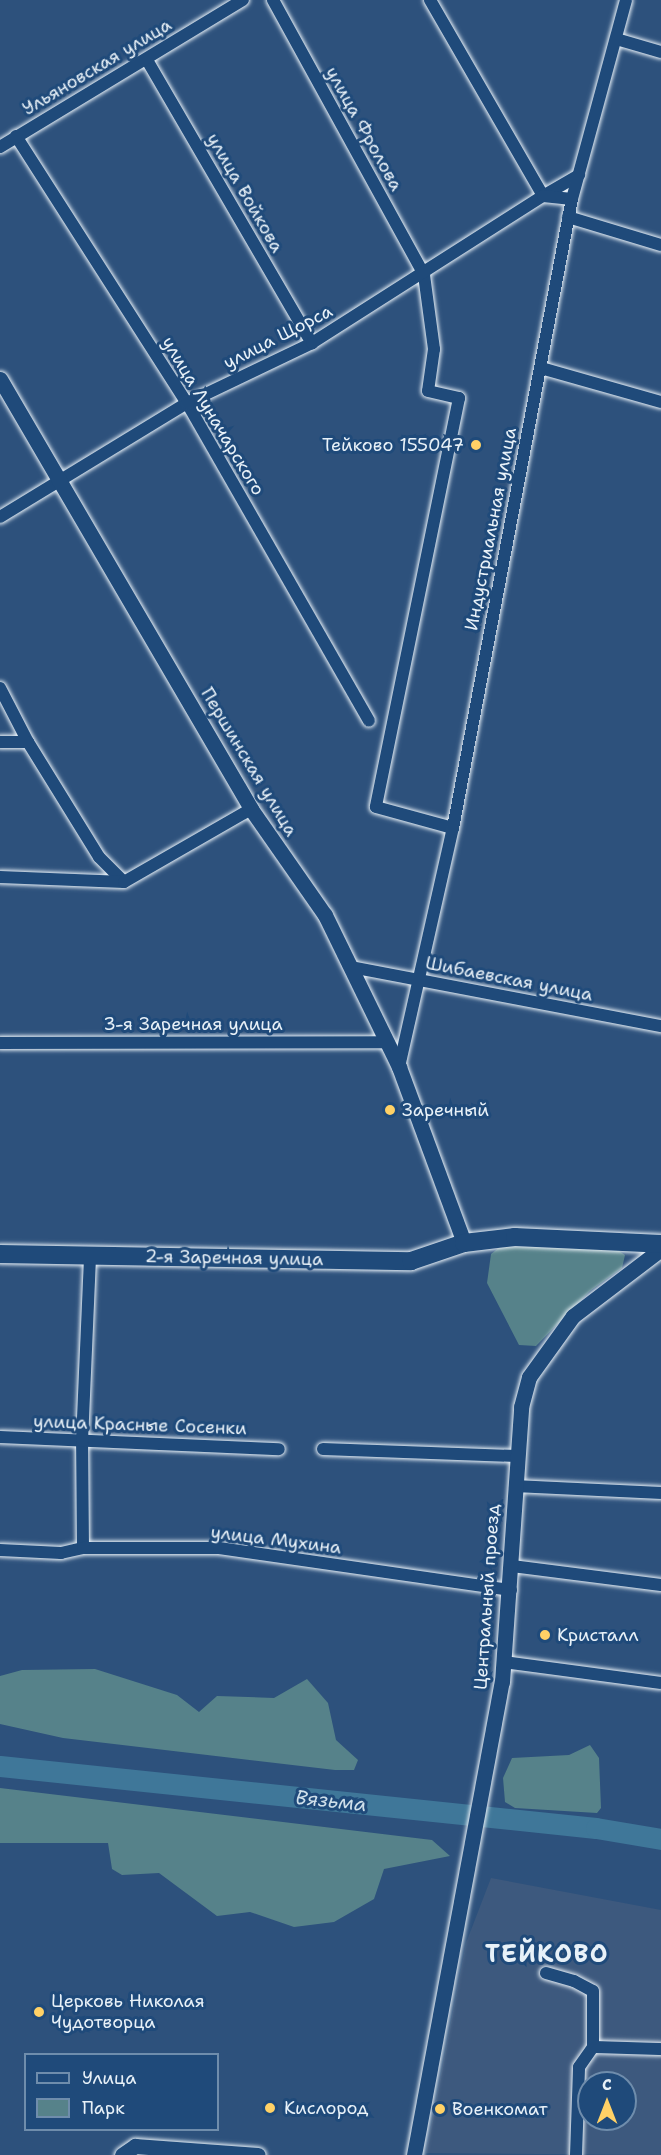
<!DOCTYPE html>
<meta charset="utf-8">
<style>
body{margin:0}
#map{position:relative;width:661px;height:2155px;overflow:hidden;background:#2d517c;font-family:"Shantell Sans",sans-serif}
div>[style]{position:absolute}
.built>*{inset:0;background:#3d597e}
.green>*{inset:0;background:#56828a}
.river>*{height:21px;margin:-10.5px;padding:0 10.5px;transform-origin:10.5px;border-radius:10.5px;background:#3f7799}
.roads{filter:drop-shadow(0 0 2px #e8f1f8) drop-shadow(0 0 2px #e8f1f8)}
.minor>*{height:12px;margin:-6px;padding:0 6px;transform-origin:6px;border-radius:6px;background:#1f4a7a}
.tertiary>*{height:15px;margin:-7.5px;padding:0 7.5px;transform-origin:7.5px;border-radius:7.5px;background:#1f4a7a}
.secondary>*{height:18px;margin:-9px;padding:0 9px;transform-origin:9px;border-radius:9px;background:#1f4a7a}
.dots>*{width:16px;height:16px;translate:-50% -50%;box-sizing:border-box;border:3px solid #1f4a7a;border-radius:50%}
span{translate:-50% -50%;white-space:nowrap;text-align:center;line-height:1.15;-webkit-text-stroke:6px #1f4a7a;paint-order:stroke}
.street-label{font-size:18px;color:#e8f1f8}
.poi-label{font-size:18px;color:#e8f1f8}
.right{translate:-100% -50%;text-align:right}
.left{translate:0 -50%;text-align:left}
.water-label{font-size:20px;color:#cfdfea;font-style:italic}
.district-label{font-size:24px;color:#e8f1f8;font-weight:700;letter-spacing:1.5px}
.legend{position:absolute;left:24px;top:2053px;width:195px;height:78px;box-sizing:border-box;background:#1f4a7a;border:2px solid #6f8dac;margin:0;padding:8px 10px;list-style:none;font-size:18px;color:#e8f1f8}
.legend li{display:flex;align-items:center;gap:12px;height:30px}
.legend b{width:30px;border:2px solid #6f8dac}
.north{position:absolute;left:577px;top:2071px;width:60px;height:60px;box-sizing:border-box;background:#1f4a7a;border:2px solid #6f8dac;border-radius:50%;rotate:0deg;font-size:16px;font-weight:700;line-height:24px;text-align:center;color:#e8f1f8}
.north::after{content:'';display:block;margin:auto;width:21px;height:27px;background:#ffd166;clip-path:polygon(50% 0,100% 100%,50% 72%,0 100%)}
</style>
<div id="map">
<div class="built">
<i style="clip-path:polygon(evenodd,491px 1878px,661px 1910px,661px 2155px,426px 2153px,466px 1943px,491px 1878px,589px 2083px,625px 2083px,625px 2119px,589px 2119px,589px 2083px)"></i>
</div>
<div class="green">
<i style="clip-path:polygon(501px 1246px,616px 1249px,625px 1255px,622px 1268px,590px 1291px,536px 1346px,519px 1345px,487px 1283px,491px 1254px)"></i>
<i style="clip-path:polygon(95px 1669px,177px 1695px,199px 1712px,217px 1696px,274px 1698px,307px 1679px,328px 1703px,336px 1740px,358px 1760px,354px 1770px,335px 1770px,63px 1738px,0 1724px,0 1676px,22px 1670px)"></i>
<i style="clip-path:polygon(590px 1745px,599px 1758px,601px 1808px,597px 1813px,515px 1808px,505px 1802px,503px 1778px,512px 1758px,569px 1755px)"></i>
<i style="clip-path:polygon(0 1788px,432px 1840px,450px 1856px,384px 1869px,374px 1899px,334px 1922px,294px 1927px,250px 1912px,217px 1916px,159px 1873px,122px 1875px,112px 1869px,108px 1843px,0 1843px)"></i>
</div>
<div class="river">
<i style="left:0;top:1766px;width:599px;rotate:5.94deg"></i>
<i style="left:596px;top:1828px;width:66px;rotate:9.6deg"></i>
</div>
<div class="roads">
<div class="minor">
<i style="left:273px;top:0;width:314px;rotate:61.2deg"></i>
<i style="left:424px;top:275px;width:75px;rotate:82.3deg"></i>
<i style="left:434px;top:349px;width:42px;rotate:98.1deg"></i>
<i style="left:428px;top:391px;width:32px;rotate:13deg"></i>
<i style="left:459px;top:398px;width:417px;rotate:101.5deg"></i>
<i style="left:376px;top:807px;width:80px;rotate:15.3deg"></i>
<i style="left:430px;top:0;width:226px;rotate:60deg"></i>
<i style="left:543px;top:196px;width:42px;rotate:-30.3deg"></i>
<i style="left:616px;top:39px;width:47px;rotate:16.1deg"></i>
<i style="left:147px;top:60px;width:328px;rotate:59.8deg"></i>
<i style="left:16px;top:136px;width:317px;rotate:57.4deg"></i>
<i style="left:187px;top:403px;width:366px;rotate:60.2deg"></i>
<i style="left:0;top:147px;width:284px;rotate:-31.2deg"></i>
<i style="left:568px;top:217px;width:97px;rotate:16.8deg"></i>
<i style="left:541px;top:368px;width:125px;rotate:15.8deg"></i>
<i style="left:0;top:517px;width:219px;rotate:-31.4deg"></i>
<i style="left:187px;top:403px;width:139px;rotate:-25.6deg"></i>
<i style="left:312px;top:343px;width:274px;rotate:-32.5deg"></i>
<i style="left:543px;top:196px;width:29px;rotate:6deg"></i>
<i style="left:0;top:688px;width:61px;rotate:62.6deg"></i>
<i style="left:28px;top:742px;width:135px;rotate:58.3deg"></i>
<i style="left:99px;top:857px;width:35px;rotate:45deg"></i>
<i style="left:0;top:742px;width:28px"></i>
<i style="left:0;top:877px;width:124px;rotate:2.3deg"></i>
<i style="left:124px;top:882px;width:146px;rotate:-29.9deg"></i>
<i style="left:351px;top:967px;width:316px;rotate:10.8deg"></i>
<i style="left:0;top:1043px;width:386px;rotate:-0.1deg"></i>
<i style="left:399px;top:1067px;width:245px;rotate:-77.3deg"></i>
<i style="left:453px;top:828px;width:640px;rotate:-79.29deg"></i>
<i style="left:572px;top:199px;width:206px;rotate:-74.8deg"></i>
<i style="left:0;top:1437px;width:279px;rotate:2.5deg"></i>
<i style="left:323px;top:1449px;width:194px;rotate:2.1deg"></i>
<i style="left:515px;top:1486px;width:146px;rotate:2.7deg"></i>
<i style="left:83px;top:1548px;width:107px;rotate:-90.5deg"></i>
<i style="left:82px;top:1441px;width:185px;rotate:-87.5deg"></i>
<i style="left:0;top:1550px;width:61px;rotate:2.8deg"></i>
<i style="left:61px;top:1553px;width:23px;rotate:-13deg"></i>
<i style="left:83px;top:1548px;width:136px"></i>
<i style="left:219px;top:1548px;width:295px;rotate:8.2deg"></i>
<i style="left:512px;top:1566px;width:150px;rotate:7.3deg"></i>
<i style="left:504px;top:1662px;width:158px;rotate:7.6deg"></i>
<i style="left:546px;top:1973px;width:29px;rotate:16deg"></i>
<i style="left:574px;top:1981px;width:21px;rotate:28deg"></i>
<i style="left:593px;top:1991px;width:56px;rotate:90deg"></i>
<i style="left:576px;top:2155px;width:88px;rotate:-88deg"></i>
<i style="left:579px;top:2067px;width:24px;rotate:-55deg"></i>
<i style="left:593px;top:2047px;width:68px;rotate:1.7deg"></i>
</div>
<div class="tertiary">
<i style="left:0;top:379px;width:498px;rotate:59.7deg"></i>
<i style="left:251px;top:809px;width:129px;rotate:55.1deg"></i>
<i style="left:325px;top:915px;width:169px;rotate:64deg"></i>
<i style="left:399px;top:1067px;width:188px;rotate:69.7deg"></i>
<i style="left:122px;top:2155px;width:16px;rotate:-35deg"></i>
<i style="left:135px;top:2146px;width:123px;rotate:4.2deg"></i>
<i style="left:414px;top:2155px;width:481px;rotate:-79.5deg"></i>
<i style="left:502px;top:1682px;width:276px;rotate:-86deg"></i>
<i style="left:521px;top:1407px;width:31px;rotate:-75deg"></i>
<i style="left:529px;top:1377px;width:75px;rotate:-54.2deg"></i>
<i style="left:573px;top:1316px;width:111px;rotate:-37.3deg"></i>
</div>
<div class="secondary">
<i style="left:0;top:1254px;width:411px;rotate:1deg"></i>
<i style="left:411px;top:1261px;width:56px;rotate:-18.8deg"></i>
<i style="left:464px;top:1243px;width:51px;rotate:-6.7deg"></i>
<i style="left:515px;top:1237px;width:146px;rotate:2.7deg"></i>
</div>
</div>
<div class="dots">
<i style="left:476px;top:445px;background:#ffd166"></i>
<i style="left:390px;top:1110px;background:#ffd166"></i>
<i style="left:545px;top:1635px;background:#ffd166"></i>
<i style="left:39px;top:2012px;background:#ffd166"></i>
<i style="left:270px;top:2108px;background:#ffd166"></i>
<i style="left:440px;top:2109px;background:#ffd166"></i>
</div>
<div class="street-label">
<span style="left:97px;top:67px;rotate:-31deg">Ульяновская улица</span>
<span style="left:364px;top:129px;rotate:61deg">улица Фролова</span>
<span style="left:245px;top:193px;rotate:60deg">улица Войкова</span>
<span style="left:278px;top:337px;rotate:-27deg">улица Щорса</span>
<span style="left:213px;top:416px;rotate:59deg">улица Луначарского</span>
<span style="left:491px;top:529px;rotate:-79deg">Индустриальная улица</span>
<span style="left:249px;top:762px;rotate:59deg">Першинская улица</span>
<span style="left:509px;top:979px;rotate:11deg">Шибаевская улица</span>
<span style="left:193px;top:1024px">3-я Заречная улица</span>
<span style="left:234px;top:1258px;rotate:1deg">2-я Заречная улица</span>
<span style="left:140px;top:1425px;rotate:2deg">улица Красные Сосенки</span>
<span style="left:276px;top:1540px;rotate:7deg">улица Мухина</span>
<span style="left:487px;top:1597px;rotate:-86deg">Центральный проезд</span>
</div>
<div class="poi-label">
<span class="right" style="left:464px;top:445px">Тейково 155047</span>
<span class="left" style="left:402px;top:1110px">Заречный</span>
<span class="left" style="left:557px;top:1635px">Кристалл</span>
<span class="left" style="left:51px;top:2012px">Церковь Николая<br>Чудотворца</span>
<span class="left" style="left:284px;top:2108px">Кислород</span>
<span class="left" style="left:452px;top:2109px">Военкомат</span>
</div>
<div class="water-label">
<span style="left:331px;top:1801px;rotate:6deg">Вязьма</span>
</div>
<div class="district-label">
<span style="left:547px;top:1955px">ТЕЙКОВО</span>
</div>
<ul class="legend">
<li><b style="height:8px;background:#1f4a7a"></b>Улица</li>
<li><b style="height:16px;background:#56828a"></b>Парк</li>
</ul>
<div class="north">С</div>
</div>
